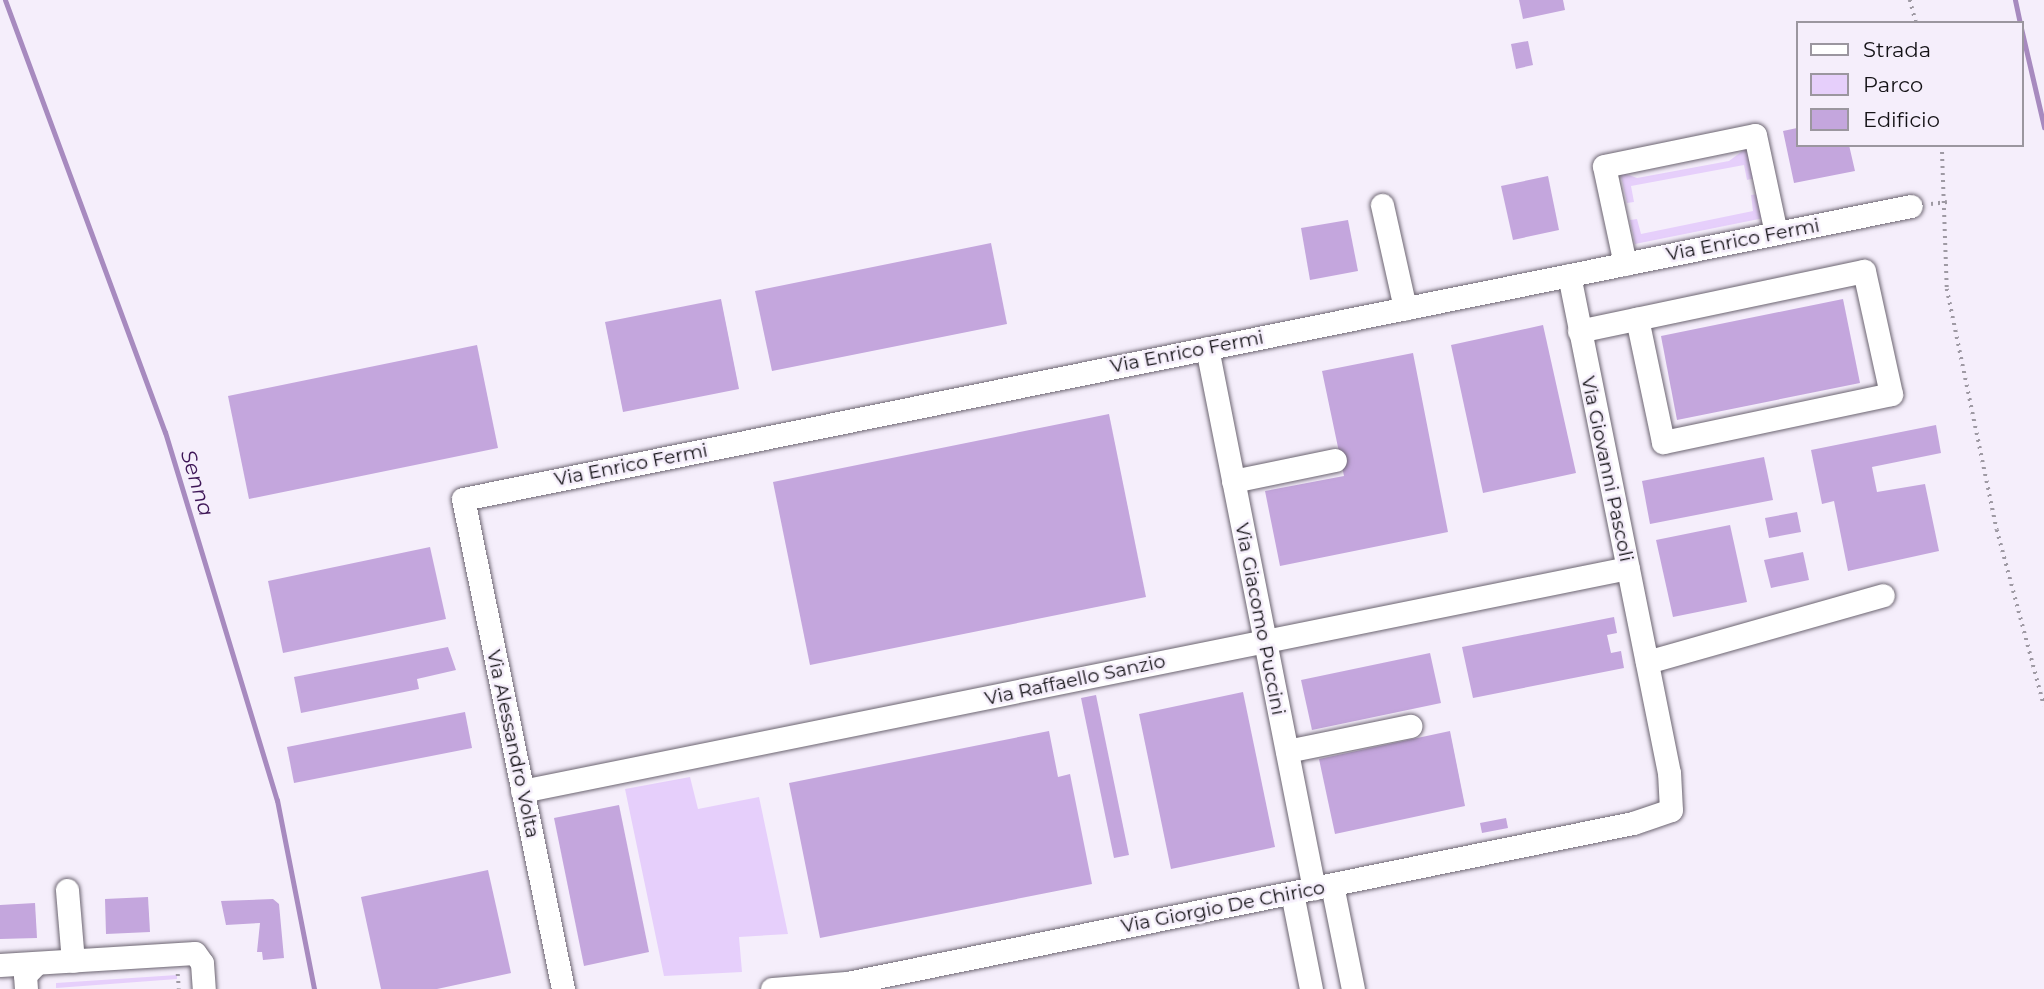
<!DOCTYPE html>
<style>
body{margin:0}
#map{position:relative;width:2044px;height:989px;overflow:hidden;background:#f5eefb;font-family:Montserrat,sans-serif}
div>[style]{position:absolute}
.green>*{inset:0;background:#e6cffb}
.stream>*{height:5px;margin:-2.5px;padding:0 2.5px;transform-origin:2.5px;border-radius:2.5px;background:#a78abf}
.building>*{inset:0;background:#c4a6dd}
.path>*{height:3.5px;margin-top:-1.75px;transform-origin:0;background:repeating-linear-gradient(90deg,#9e99a3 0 2px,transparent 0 7px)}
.roads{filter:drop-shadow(0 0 2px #6c6571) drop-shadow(0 0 2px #6c6571)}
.minor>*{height:23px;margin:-11.5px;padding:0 11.5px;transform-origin:11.5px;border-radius:11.5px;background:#fff}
span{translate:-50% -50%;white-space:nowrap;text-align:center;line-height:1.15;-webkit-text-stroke:5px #f5eefb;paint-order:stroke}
.street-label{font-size:19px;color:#141216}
.water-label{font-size:21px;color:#3d1556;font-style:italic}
.legend{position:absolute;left:1796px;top:21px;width:228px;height:126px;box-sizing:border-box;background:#f5eefb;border:2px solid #9b969f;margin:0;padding:9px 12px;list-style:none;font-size:21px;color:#141216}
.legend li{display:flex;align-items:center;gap:14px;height:35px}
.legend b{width:35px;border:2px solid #9b969f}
</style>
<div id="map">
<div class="green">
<i style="clip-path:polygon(1749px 146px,1755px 178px,1747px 180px,1744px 165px,1631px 186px,1634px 202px,1627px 203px,1620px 172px,1637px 178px,1729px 161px)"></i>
<i style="clip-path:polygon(1759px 194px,1764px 218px,1635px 244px,1630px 220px,1637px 219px,1641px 234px,1753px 211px,1751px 195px)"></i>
<i style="clip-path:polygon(690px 777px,698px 809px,759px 797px,788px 934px,739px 937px,742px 972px,664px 976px,625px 789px)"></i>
<i style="clip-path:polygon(177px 975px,177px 979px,56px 988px,56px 983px)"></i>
</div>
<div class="stream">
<i style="left:5px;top:0;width:461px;rotate:69.7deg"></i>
<i style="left:165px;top:432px;width:385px;rotate:73.1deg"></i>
<i style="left:277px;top:800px;width:193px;rotate:78.9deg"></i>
<i style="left:2015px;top:0;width:24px;rotate:78deg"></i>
<i style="left:2021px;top:28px;width:102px;rotate:76.9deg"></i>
</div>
<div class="building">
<i style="clip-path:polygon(1519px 0,1563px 0,1565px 10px,1523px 19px)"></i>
<i style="clip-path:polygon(1528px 41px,1533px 65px,1516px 69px,1511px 44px)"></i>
<i style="clip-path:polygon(1797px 128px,1797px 145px,1849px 145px,1855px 171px,1794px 183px,1783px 131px)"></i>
<i style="clip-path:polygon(1548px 176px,1559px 230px,1513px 240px,1501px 186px)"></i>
<i style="clip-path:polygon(1348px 220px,1358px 271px,1310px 280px,1301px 228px)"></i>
<i style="clip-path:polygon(991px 243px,1007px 324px,772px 371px,755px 291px)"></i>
<i style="clip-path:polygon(721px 299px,739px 389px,623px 412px,605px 322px)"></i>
<i style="clip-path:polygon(1843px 299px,1860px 383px,1677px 420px,1661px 336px)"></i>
<i style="clip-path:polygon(1543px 325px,1576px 473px,1483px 493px,1451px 345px)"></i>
<i style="clip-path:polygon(477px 345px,498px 448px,249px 499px,228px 396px)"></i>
<i style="clip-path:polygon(1413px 353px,1448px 532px,1280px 566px,1265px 491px,1344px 476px,1322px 371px)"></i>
<i style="clip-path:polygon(1109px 414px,1146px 597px,810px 665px,773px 482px)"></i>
<i style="clip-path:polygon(1936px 425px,1941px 453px,1872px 467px,1877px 492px,1925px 484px,1939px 551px,1848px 571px,1834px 501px,1822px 504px,1811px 450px)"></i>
<i style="clip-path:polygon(1764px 457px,1773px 500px,1650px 524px,1642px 481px)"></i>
<i style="clip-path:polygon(1797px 512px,1801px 532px,1769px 538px,1765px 518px)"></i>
<i style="clip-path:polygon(1730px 525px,1747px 602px,1673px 617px,1656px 540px)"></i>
<i style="clip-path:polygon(430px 547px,446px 619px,283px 653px,268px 581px)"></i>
<i style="clip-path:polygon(1803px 552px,1809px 580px,1771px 588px,1764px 560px)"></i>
<i style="clip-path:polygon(1614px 617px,1617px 633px,1607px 635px,1611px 653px,1621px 651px,1624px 668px,1473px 698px,1462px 647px)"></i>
<i style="clip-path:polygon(448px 647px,456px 670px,417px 679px,419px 689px,301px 713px,294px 677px)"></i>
<i style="clip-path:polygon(1430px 653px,1441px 703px,1312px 730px,1301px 680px)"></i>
<i style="clip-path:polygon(1243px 692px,1275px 847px,1171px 869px,1139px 714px)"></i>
<i style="clip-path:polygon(1096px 695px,1129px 855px,1114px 858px,1081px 698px)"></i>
<i style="clip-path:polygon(465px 712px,472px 748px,294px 783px,287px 747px)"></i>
<i style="clip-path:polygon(1049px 731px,1058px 777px,1070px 774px,1092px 884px,820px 938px,789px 783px)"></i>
<i style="clip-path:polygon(1450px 731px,1465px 806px,1335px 834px,1319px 759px)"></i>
<i style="clip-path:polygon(619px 805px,649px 952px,584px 966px,554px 818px)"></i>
<i style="clip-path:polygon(1506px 818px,1508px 828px,1482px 833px,1480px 823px)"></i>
<i style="clip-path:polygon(488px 870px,511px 973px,437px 989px,381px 989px,361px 897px)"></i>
<i style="clip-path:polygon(148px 897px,150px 932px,106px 934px,105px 899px)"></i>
<i style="clip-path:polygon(273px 899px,279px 904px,284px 958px,263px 960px,262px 952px,257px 952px,260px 923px,226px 925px,221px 901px)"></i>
<i style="clip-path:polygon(35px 903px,37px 938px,0 939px,0 905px)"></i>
</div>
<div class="path">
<i style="left:1910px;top:0;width:24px;rotate:75deg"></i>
<i style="left:1942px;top:145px;width:144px;rotate:88deg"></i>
<i style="left:1947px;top:289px;width:246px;rotate:78.3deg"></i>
<i style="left:1997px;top:530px;width:182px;rotate:75deg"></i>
<i style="left:1931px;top:204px;width:16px;rotate:-7deg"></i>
<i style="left:178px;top:974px;width:15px;rotate:86deg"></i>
</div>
<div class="roads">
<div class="minor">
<i style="left:1382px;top:205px;width:106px;rotate:77.4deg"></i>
<i style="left:1625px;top:264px;width:100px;rotate:-102.1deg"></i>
<i style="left:1604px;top:166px;width:154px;rotate:-11.6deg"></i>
<i style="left:1755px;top:135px;width:100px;rotate:77.9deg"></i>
<i style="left:1579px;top:331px;width:291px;rotate:-11.9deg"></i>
<i style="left:1864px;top:271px;width:126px;rotate:77.6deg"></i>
<i style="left:1891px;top:394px;width:233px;rotate:168.1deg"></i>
<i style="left:1663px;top:442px;width:126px;rotate:-101.9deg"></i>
<i style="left:1207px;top:348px;width:551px;rotate:78.81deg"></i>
<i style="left:1233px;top:481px;width:104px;rotate:-11.6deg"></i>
<i style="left:1647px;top:662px;width:245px;rotate:-15.8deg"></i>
<i style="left:1287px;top:751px;width:126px;rotate:-11.5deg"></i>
<i style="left:522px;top:791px;width:1128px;rotate:-11.4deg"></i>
<i style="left:1332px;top:885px;width:106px;rotate:78.6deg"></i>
<i style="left:67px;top:890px;width:71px;rotate:85.2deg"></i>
<i style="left:1292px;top:893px;width:98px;rotate:78.8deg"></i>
<i style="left:0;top:965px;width:195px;rotate:-3.5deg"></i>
<i style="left:195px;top:953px;width:12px;rotate:55deg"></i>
<i style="left:202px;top:963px;width:26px;rotate:86deg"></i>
<i style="left:26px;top:989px;width:14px;rotate:-94deg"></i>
<i style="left:25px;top:975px;width:16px;rotate:-45deg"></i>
<i style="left:563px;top:989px;width:500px;rotate:-101.53deg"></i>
<i style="left:463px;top:499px;width:1477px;rotate:-11.44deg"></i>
<i style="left:772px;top:989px;width:75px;rotate:-4.6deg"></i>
<i style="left:847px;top:983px;width:802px;rotate:-11.51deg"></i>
<i style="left:1633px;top:823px;width:40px;rotate:-18.9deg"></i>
<i style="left:1671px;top:810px;width:37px;rotate:-93deg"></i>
<i style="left:1669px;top:773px;width:508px;rotate:-101.35deg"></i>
</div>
</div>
<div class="street-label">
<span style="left:1743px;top:240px;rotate:-11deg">Via Enrico Fermi</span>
<span style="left:1187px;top:352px;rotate:-11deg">Via Enrico Fermi</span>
<span style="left:631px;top:465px;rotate:-11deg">Via Enrico Fermi</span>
<span style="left:1607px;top:469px;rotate:78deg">Via Giovanni Pascoli</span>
<span style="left:1260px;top:619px;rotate:79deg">Via Giacomo Puccini</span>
<span style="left:1075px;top:680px;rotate:-12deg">Via Raffaello Sanzio</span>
<span style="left:513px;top:744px;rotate:78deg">Via Alessandro Volta</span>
<span style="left:1223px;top:907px;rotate:-11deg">Via Giorgio De Chirico</span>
</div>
<div class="water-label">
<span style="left:197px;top:483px;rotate:73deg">Senna</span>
</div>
<ul class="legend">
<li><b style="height:9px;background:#fff"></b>Strada</li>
<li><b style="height:19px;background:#e6cffb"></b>Parco</li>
<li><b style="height:19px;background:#c4a6dd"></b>Edificio</li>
</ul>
</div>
